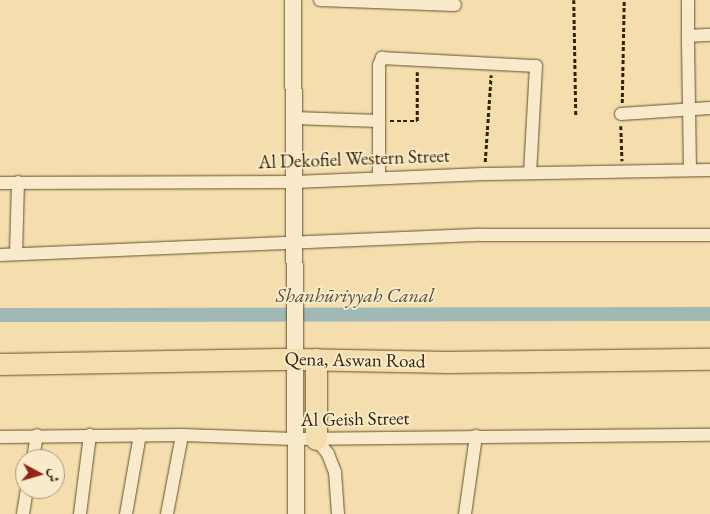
<!DOCTYPE html>
<meta charset="utf-8">
<style>
body{margin:0}
#map{position:relative;width:710px;height:514px;overflow:hidden;background:#f5dead;font-family:"EB Garamond",Amiri,serif}
div>[style]{position:absolute}
.canal>*{height:14px;margin:-7px;padding:0 7px;transform-origin:7px;border-radius:7px;background:#a1b9b5}
.path>*{height:2.5px;margin-top:-1.25px;transform-origin:0;background:repeating-linear-gradient(90deg,#332107 0 4px,transparent 0 6.5px)}
.roads{filter:drop-shadow(0 0 1px #645030) drop-shadow(0 0 1px #645030)}
.minor>*{height:12px;margin:-6px;padding:0 6px;transform-origin:6px;border-radius:6px;background:#f8eaca}
.tertiary>*{height:16px;margin:-8px;padding:0 8px;transform-origin:8px;border-radius:8px;background:#f8eaca}
.trunk>*{height:21px;margin:-10.5px;padding:0 10.5px;transform-origin:10.5px;border-radius:10.5px;background:#f5dead}
span{translate:-50% -50%;white-space:nowrap;text-align:center;line-height:1.15;-webkit-text-stroke:4px #f8eaca;paint-order:stroke}
.street-label{font-size:19px;color:#332107}
.water-label{font-size:20px;color:#544f3b;font-style:italic}
.north{position:absolute;left:15px;top:449px;width:50px;height:50px;box-sizing:border-box;background:#f8eaca;border:1px solid #a99a7c;border-radius:50%;rotate:96deg;font-size:14px;font-weight:700;line-height:20px;text-align:center;color:#332107}
.north::after{content:'';display:block;margin:auto;width:18px;height:22px;background:#8f2418;clip-path:polygon(50% 0,100% 100%,50% 72%,0 100%)}
</style>
<div id="map">
<div class="canal">
<i style="left:0;top:315px;width:710px;rotate:-0.08deg"></i>
</div>
<div class="path">
<i style="left:574px;top:0;width:116px;rotate:89deg"></i>
<i style="left:622px;top:103px;width:103px;rotate:-88.9deg"></i>
<i style="left:390px;top:121px;width:27px"></i>
<i style="left:417px;top:121px;width:49px;rotate:-90deg"></i>
<i style="left:621px;top:126px;width:35px;rotate:88deg"></i>
<i style="left:485px;top:162px;width:87px;rotate:-86.1deg"></i>
</div>
<div class="roads">
<div class="minor">
<i style="left:320px;top:0;width:135px;rotate:2.1deg"></i>
<i style="left:688px;top:36px;width:36px;rotate:-90deg"></i>
<i style="left:621px;top:114px;width:89px;rotate:-3.9deg"></i>
<i style="left:294px;top:118px;width:85px;rotate:2deg"></i>
<i style="left:690px;top:170px;width:134px;rotate:-90.9deg"></i>
<i style="left:688px;top:36px;width:22px;rotate:-3deg"></i>
<i style="left:379px;top:178px;width:113px;rotate:-90deg"></i>
<i style="left:379px;top:65px;width:8px;rotate:-67deg"></i>
<i style="left:382px;top:58px;width:154px;rotate:3deg"></i>
<i style="left:536px;top:66px;width:107px;rotate:93.2deg"></i>
<i style="left:0;top:183px;width:295px;rotate:-0.2deg"></i>
<i style="left:295px;top:182px;width:189px;rotate:-2.4deg"></i>
<i style="left:484px;top:174px;width:226px;rotate:-1deg"></i>
<i style="left:16px;top:254px;width:72px;rotate:-88.4deg"></i>
<i style="left:0;top:255px;width:481px;rotate:-2.4deg"></i>
<i style="left:481px;top:235px;width:229px"></i>
<i style="left:0;top:437px;width:182px;rotate:-0.6deg"></i>
<i style="left:182px;top:435px;width:112px;rotate:2deg"></i>
<i style="left:294px;top:439px;width:416px;rotate:-0.6deg"></i>
<i style="left:316px;top:439px;width:19px;rotate:51deg"></i>
<i style="left:328px;top:454px;width:19px;rotate:69deg"></i>
<i style="left:335px;top:472px;width:42px;rotate:85.9deg"></i>
<i style="left:33px;top:459px;width:24px;rotate:-81deg"></i>
<i style="left:23px;top:514px;width:25px;rotate:-81deg"></i>
<i style="left:80px;top:514px;width:80px;rotate:-82.8deg"></i>
<i style="left:126px;top:514px;width:80px;rotate:-80deg"></i>
<i style="left:167px;top:514px;width:80px;rotate:-79.2deg"></i>
<i style="left:465px;top:514px;width:79px;rotate:-82deg"></i>
</div>
<div class="tertiary">
<i style="left:293px;top:0;width:514px;rotate:89.67deg"></i>
</div>
<div class="trunk">
<i style="left:0;top:364px;width:294px;rotate:-1deg"></i>
<i style="left:294px;top:359px;width:154px;rotate:1.1deg"></i>
<i style="left:448px;top:362px;width:262px;rotate:-0.7deg"></i>
<i style="left:316px;top:439px;width:80px;rotate:-90deg"></i>
</div>
</div>
<div class="street-label">
<span style="left:354px;top:159px;rotate:-2deg">Al Dekofiel Western Street</span>
<span style="left:355px;top:360px;rotate:1deg">Qena, Aswan Road</span>
<span style="left:355px;top:419px;rotate:-1deg">Al Geish Street</span>
</div>
<div class="water-label">
<span style="left:355px;top:295px">Shanhūriyyah Canal</span>
</div>
<div class="north">ش</div>
</div>
